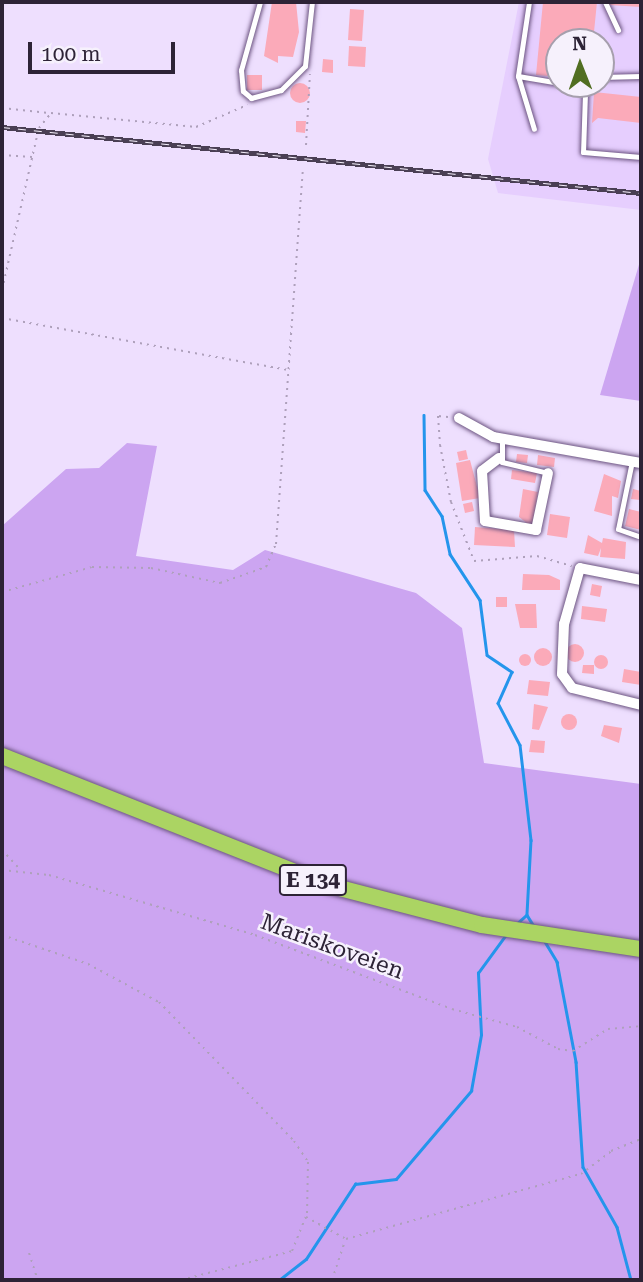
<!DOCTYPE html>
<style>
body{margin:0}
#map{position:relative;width:643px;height:1282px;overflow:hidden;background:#eedffe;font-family:"Roboto Serif",serif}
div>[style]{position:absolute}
.built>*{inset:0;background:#e6cefe}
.green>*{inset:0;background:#cca5f1}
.stream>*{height:2.5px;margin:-1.25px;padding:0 1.25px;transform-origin:1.25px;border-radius:1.25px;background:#2495ec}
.building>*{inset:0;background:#fbaab9}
.round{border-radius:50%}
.path>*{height:2px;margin-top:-1px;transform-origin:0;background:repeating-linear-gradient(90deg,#aea0bb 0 2px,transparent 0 7px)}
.roads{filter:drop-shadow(0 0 2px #6c5481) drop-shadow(0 0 2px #6c5481)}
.service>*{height:5px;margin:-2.5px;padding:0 2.5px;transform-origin:2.5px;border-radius:2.5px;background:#fff}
.minor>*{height:10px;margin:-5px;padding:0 5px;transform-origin:5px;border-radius:5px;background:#fff}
.trunk>*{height:16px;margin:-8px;padding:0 8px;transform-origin:8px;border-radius:8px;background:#abd463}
.rail>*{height:5px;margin-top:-2.5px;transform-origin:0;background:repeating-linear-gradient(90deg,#f6f1fc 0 8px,#4a3f54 0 16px);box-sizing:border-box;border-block:2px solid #4a3f54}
span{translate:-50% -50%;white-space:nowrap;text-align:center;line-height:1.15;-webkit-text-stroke:5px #f6f1fc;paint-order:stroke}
.shield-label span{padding:2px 5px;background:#f6f1fc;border:2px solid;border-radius:5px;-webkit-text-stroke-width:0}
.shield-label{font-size:21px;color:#2d2336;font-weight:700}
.street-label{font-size:23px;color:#2d2336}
.frame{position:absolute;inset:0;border:4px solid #2d2336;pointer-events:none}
.north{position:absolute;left:545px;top:28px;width:70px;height:70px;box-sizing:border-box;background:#f6f1fc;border:2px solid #a69fad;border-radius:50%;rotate:359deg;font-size:19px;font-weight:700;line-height:28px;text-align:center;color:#2d2336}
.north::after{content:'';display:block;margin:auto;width:24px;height:32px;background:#516e22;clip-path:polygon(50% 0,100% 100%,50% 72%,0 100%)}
.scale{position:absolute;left:28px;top:42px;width:147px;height:32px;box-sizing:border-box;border:4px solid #2d2336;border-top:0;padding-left:9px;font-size:21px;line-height:24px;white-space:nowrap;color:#2d2336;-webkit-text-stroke:5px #f6f1fc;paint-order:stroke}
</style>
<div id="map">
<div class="built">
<i style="clip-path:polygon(evenodd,519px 2px,641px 2px,641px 210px,498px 193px,488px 159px,519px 2px,559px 42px,601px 42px,601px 84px,559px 84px,559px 42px)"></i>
</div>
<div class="green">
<i style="clip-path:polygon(641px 258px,641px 401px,600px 395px)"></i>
<i style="clip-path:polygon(127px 443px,157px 446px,136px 556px,233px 570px,265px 550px,416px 593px,462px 628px,484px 763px,641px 784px,641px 1280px,2px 1280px,2px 526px,66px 469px,99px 468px)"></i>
</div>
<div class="stream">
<i style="left:424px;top:415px;width:75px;rotate:89.2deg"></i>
<i style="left:425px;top:490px;width:31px;rotate:57deg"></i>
<i style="left:442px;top:516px;width:39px;rotate:78deg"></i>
<i style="left:450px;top:554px;width:55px;rotate:56.9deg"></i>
<i style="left:480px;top:600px;width:55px;rotate:82.7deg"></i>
<i style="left:487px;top:655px;width:30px;rotate:34deg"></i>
<i style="left:512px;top:672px;width:34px;rotate:114deg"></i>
<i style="left:498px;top:703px;width:47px;rotate:62.4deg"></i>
<i style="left:520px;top:745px;width:96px;rotate:83.4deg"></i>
<i style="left:531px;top:840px;width:75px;rotate:93.1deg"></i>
<i style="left:527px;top:915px;width:13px;rotate:138deg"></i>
<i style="left:527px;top:915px;width:13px;rotate:58deg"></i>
<i style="left:544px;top:940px;width:26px;rotate:59deg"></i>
<i style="left:557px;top:962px;width:102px;rotate:79.2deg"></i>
<i style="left:576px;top:1062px;width:105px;rotate:86.2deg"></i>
<i style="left:583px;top:1167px;width:69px;rotate:60.5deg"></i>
<i style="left:617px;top:1227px;width:55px;rotate:75.2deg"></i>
<i style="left:279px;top:1280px;width:34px;rotate:-38deg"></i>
<i style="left:306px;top:1259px;width:90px;rotate:-56.8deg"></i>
<i style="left:355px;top:1184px;width:41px;rotate:-7deg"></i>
<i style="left:396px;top:1179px;width:116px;rotate:-49.6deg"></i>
<i style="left:471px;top:1091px;width:57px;rotate:-79.9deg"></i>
<i style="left:481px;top:1035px;width:62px;rotate:-92.8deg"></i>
<i style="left:478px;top:973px;width:46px;rotate:-53.9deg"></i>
</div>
<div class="building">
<i style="clip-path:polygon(272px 2px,296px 2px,299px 32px,293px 57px,278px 56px,278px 63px,264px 56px)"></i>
<i style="clip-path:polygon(543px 2px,597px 2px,593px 42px,559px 42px,559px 77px,536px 75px)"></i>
<i style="clip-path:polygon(609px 2px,641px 2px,641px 7px,609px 5px)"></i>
<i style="clip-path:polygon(350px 9px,364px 10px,362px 41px,348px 40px)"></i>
<i style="clip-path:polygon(349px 46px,366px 47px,365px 67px,348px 66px)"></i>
<i style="clip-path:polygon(323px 59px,333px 60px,333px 73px,322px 72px)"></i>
<i style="clip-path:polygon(247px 75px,262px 75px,262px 90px,247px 90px)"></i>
<i class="round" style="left:290px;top:83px;width:20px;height:20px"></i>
<i style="clip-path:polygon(594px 92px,641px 97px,641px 123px,598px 118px,592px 123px)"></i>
<i style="clip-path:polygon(296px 121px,306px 121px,305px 133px,296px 132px)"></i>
<i style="clip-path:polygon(466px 450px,468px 459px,459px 461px,457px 452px)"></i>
<i style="clip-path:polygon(517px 454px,528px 455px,527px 463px,516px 462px)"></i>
<i style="clip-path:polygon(538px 455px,555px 458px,554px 467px,537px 465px)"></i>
<i style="clip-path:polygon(470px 460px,480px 498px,462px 501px,456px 463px)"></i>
<i style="clip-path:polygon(512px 470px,537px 473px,535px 483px,511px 479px)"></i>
<i style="clip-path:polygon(604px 474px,621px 481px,618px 498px,612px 496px,612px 516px,594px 511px)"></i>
<i style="clip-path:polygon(523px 489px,538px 492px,532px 527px,519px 517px)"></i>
<i style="clip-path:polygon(633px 489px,641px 491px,640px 500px,631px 499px)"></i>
<i style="clip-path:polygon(472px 502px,474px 511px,465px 513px,463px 504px)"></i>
<i style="clip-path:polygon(629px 509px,641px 512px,641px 530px,625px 526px)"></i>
<i style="clip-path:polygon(550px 514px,570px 517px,567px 538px,547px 535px)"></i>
<i style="clip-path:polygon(475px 527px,514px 530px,515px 547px,474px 545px)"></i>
<i style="clip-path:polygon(588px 535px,602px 543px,603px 538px,626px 542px,625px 559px,600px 557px,601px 548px,598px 556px,584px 553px)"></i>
<i style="clip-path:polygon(523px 574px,549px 575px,560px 580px,560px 590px,522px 590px)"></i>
<i style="clip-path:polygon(592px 584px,602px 586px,600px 597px,590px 595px)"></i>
<i style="clip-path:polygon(496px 597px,507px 597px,507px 607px,496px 607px)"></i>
<i style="clip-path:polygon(515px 604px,536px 604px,537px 628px,520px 628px)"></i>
<i style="clip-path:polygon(582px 606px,607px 609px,605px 622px,581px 619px)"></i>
<i class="round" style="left:566px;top:644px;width:18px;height:18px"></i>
<i class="round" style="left:534px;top:648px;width:18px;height:18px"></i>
<i class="round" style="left:519px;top:654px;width:12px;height:12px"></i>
<i class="round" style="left:594px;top:655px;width:14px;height:14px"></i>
<i style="clip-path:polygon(583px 665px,594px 665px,594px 674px,582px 673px)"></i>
<i style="clip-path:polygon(624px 669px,641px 672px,641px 685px,622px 682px)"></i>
<i style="clip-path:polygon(529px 680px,550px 682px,548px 696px,527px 694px)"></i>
<i style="clip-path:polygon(534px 704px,548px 707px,539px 730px,532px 729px)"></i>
<i class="round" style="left:561px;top:714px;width:16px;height:16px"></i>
<i style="clip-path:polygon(604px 725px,622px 728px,619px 743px,601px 736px)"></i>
<i style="clip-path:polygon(531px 740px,545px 741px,544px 753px,529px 752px)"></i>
</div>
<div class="path">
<i style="left:2px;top:108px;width:47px;rotate:6.1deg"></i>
<i style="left:39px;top:128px;width:19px;rotate:-51deg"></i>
<i style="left:51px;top:113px;width:146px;rotate:5.5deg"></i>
<i style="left:196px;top:127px;width:56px;rotate:-23.3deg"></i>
<i style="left:306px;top:145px;width:71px;rotate:-86.8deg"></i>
<i style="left:2px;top:155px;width:30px;rotate:4deg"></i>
<i style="left:2px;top:290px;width:158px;rotate:-77.2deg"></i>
<i style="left:2px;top:318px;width:291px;rotate:10.3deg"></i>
<i style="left:448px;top:417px;width:10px;rotate:-174deg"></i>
<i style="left:438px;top:416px;width:29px;rotate:86deg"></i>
<i style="left:440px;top:445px;width:58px;rotate:79.1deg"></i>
<i style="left:451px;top:502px;width:63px;rotate:68.7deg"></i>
<i style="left:474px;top:561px;width:63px;rotate:-4.5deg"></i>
<i style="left:537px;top:556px;width:36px;rotate:16deg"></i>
<i style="left:2px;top:592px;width:93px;rotate:-15.5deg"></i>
<i style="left:92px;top:567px;width:59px;rotate:1deg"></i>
<i style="left:151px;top:568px;width:71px;rotate:12.3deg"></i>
<i style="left:220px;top:583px;width:49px;rotate:-19.2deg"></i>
<i style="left:266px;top:567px;width:25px;rotate:-67deg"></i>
<i style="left:276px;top:544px;width:375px;rotate:-85.9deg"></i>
<i style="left:2px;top:850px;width:26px;rotate:47deg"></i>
<i style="left:2px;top:870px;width:47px;rotate:6.1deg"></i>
<i style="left:49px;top:875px;width:215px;rotate:16.2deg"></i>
<i style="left:255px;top:935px;width:210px;rotate:20.6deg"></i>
<i style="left:452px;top:1009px;width:67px;rotate:15.5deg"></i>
<i style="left:517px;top:1027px;width:47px;rotate:28.2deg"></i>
<i style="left:558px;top:1049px;width:15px;rotate:8deg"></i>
<i style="left:573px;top:1051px;width:41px;rotate:-32.2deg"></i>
<i style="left:608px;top:1029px;width:33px;rotate:-5deg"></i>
<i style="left:2px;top:935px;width:91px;rotate:18.6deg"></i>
<i style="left:88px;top:964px;width:81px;rotate:28.2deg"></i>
<i style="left:159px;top:1002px;width:194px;rotate:45.8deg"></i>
<i style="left:294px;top:1141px;width:25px;rotate:56deg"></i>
<i style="left:308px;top:1162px;width:54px;rotate:91.1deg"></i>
<i style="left:29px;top:1253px;width:28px;rotate:72deg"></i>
<i style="left:181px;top:1280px;width:115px;rotate:-14.6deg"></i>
<i style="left:292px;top:1251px;width:37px;rotate:-68deg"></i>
<i style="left:306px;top:1217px;width:46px;rotate:28.8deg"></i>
<i style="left:346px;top:1239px;width:244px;rotate:-15.5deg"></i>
<i style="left:581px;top:1174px;width:38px;rotate:-37deg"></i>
<i style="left:611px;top:1151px;width:32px;rotate:-22deg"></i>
<i style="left:332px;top:1280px;width:41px;rotate:-71.6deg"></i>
</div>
<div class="roads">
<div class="service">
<i style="left:260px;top:2px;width:71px;rotate:105.6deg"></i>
<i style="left:241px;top:70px;width:21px;rotate:85deg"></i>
<i style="left:243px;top:91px;width:11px;rotate:41deg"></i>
<i style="left:251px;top:98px;width:31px;rotate:-15deg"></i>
<i style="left:281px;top:90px;width:34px;rotate:-45deg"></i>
<i style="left:305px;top:66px;width:64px;rotate:-83.8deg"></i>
<i style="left:529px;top:2px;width:75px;rotate:98.5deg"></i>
<i style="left:518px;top:76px;width:42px;rotate:9.7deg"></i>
<i style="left:605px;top:2px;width:31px;rotate:65deg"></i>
<i style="left:518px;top:76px;width:55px;rotate:73.2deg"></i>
<i style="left:601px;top:77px;width:40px;rotate:-1.4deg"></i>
<i style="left:564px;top:84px;width:23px;rotate:23deg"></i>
<i style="left:585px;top:93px;width:59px;rotate:91.9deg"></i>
<i style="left:583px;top:152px;width:58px;rotate:4.9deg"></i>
<i style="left:585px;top:93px;width:13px;rotate:-45deg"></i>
<i style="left:502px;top:438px;width:24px;rotate:90deg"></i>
<i style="left:502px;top:462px;width:47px;rotate:13.4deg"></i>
<i style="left:632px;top:461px;width:69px;rotate:101.6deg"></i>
<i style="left:618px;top:529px;width:21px;rotate:19deg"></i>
</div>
<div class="minor">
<i style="left:459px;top:418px;width:39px;rotate:29deg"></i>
<i style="left:493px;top:437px;width:150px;rotate:10deg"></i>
<i style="left:499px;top:458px;width:21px;rotate:143deg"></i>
<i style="left:482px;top:471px;width:50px;rotate:86.6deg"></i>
<i style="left:485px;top:521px;width:52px;rotate:10deg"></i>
<i style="left:536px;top:530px;width:58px;rotate:-78.1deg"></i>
<i style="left:641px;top:580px;width:62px;rotate:-168.9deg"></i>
<i style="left:580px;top:568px;width:58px;rotate:105.9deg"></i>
<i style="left:564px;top:624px;width:50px;rotate:92.3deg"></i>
<i style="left:562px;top:674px;width:17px;rotate:54deg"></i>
<i style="left:572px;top:688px;width:71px;rotate:13.8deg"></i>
</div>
<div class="trunk">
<i style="left:2px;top:756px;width:351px;rotate:21.6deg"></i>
<i style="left:328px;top:885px;width:159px;rotate:14.6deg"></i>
<i style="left:482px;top:925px;width:161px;rotate:8.6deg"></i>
</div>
</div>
<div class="rail">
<i style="left:2px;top:127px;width:642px;rotate:5.9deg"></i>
</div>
<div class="shield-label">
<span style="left:313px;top:880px">E 134</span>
</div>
<div class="street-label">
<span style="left:332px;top:947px;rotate:20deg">Mariskoveien</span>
</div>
<div class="frame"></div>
<div class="north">N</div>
<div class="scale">100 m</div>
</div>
